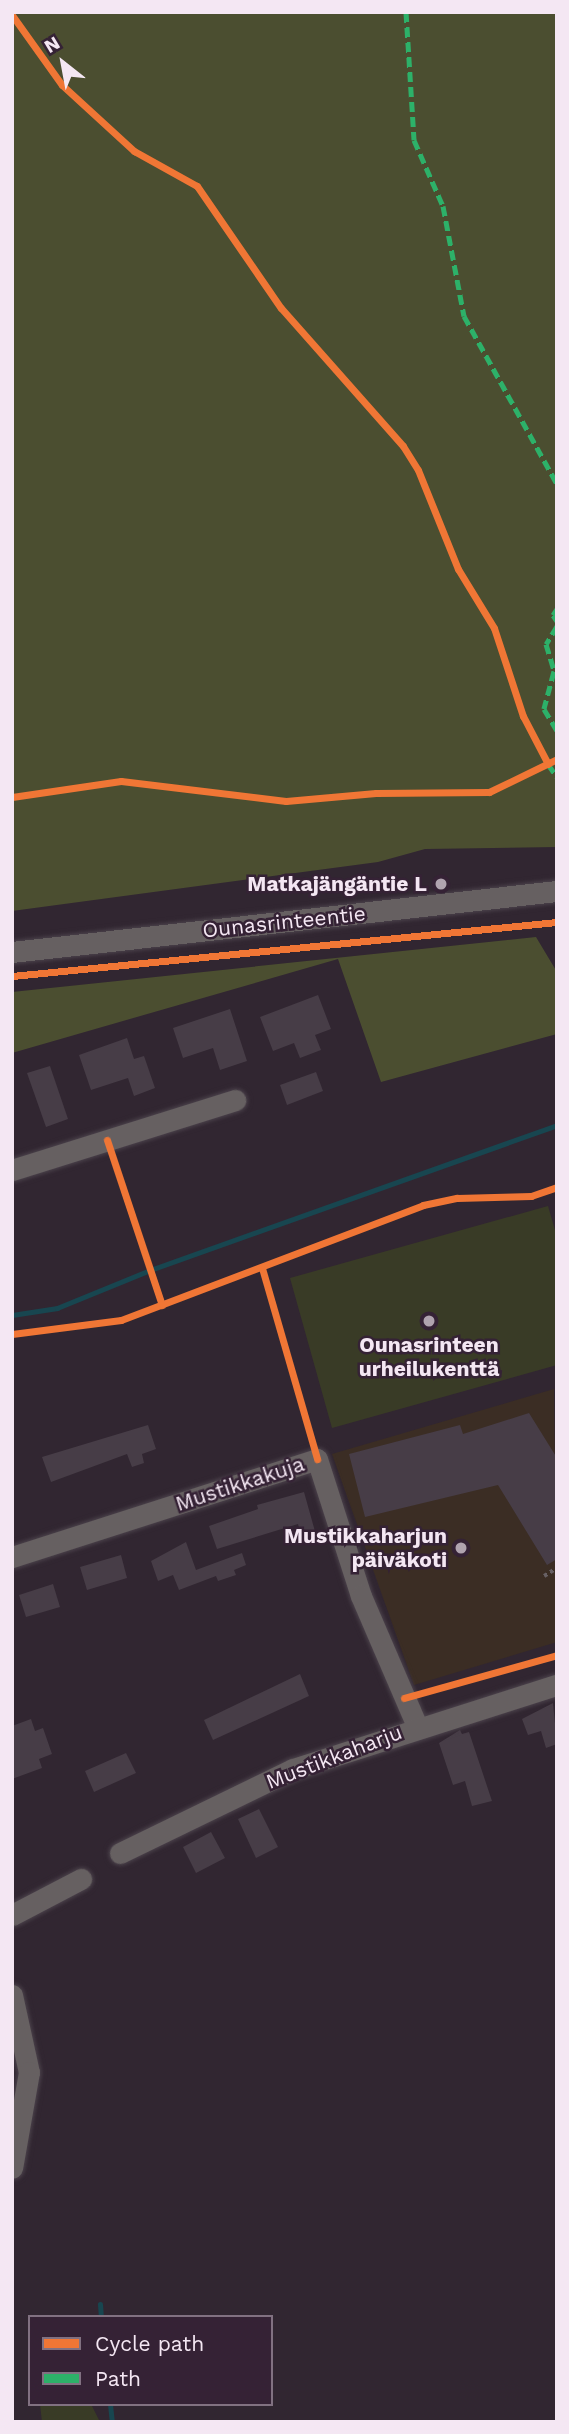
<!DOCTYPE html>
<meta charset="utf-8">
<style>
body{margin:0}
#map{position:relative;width:569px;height:2434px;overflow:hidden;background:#312631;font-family:"Work Sans",sans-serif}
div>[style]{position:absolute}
.education>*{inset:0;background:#3b2d24}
.green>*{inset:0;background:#393b26}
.forest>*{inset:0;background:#4b4e30}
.stream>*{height:5px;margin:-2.5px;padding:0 2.5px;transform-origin:2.5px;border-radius:2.5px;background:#184650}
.building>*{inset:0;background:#473d47}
.path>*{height:3.5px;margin-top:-1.75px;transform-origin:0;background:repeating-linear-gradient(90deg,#676064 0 3.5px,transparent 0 7px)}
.roads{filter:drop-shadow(0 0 2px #4b424b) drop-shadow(0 0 2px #4b424b)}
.minor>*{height:21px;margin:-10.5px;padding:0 10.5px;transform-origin:10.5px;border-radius:10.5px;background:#666061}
.quiet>*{height:5px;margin-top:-2.5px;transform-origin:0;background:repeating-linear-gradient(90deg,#2db169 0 10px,transparent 0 15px)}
.cycleway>*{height:7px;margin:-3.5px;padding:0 3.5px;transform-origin:3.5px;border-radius:3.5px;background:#f07635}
.dots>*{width:19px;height:19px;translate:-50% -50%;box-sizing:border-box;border:4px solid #352235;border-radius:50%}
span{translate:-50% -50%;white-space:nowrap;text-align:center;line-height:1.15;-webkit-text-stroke:5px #352235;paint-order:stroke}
.poi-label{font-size:21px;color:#f4e7f3;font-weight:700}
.right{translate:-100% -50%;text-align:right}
.street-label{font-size:21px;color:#f4e7f3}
.frame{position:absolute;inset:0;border:14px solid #f4e7f3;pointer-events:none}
.legend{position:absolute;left:28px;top:2315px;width:245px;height:91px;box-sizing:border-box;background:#352235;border:2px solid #817181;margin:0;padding:9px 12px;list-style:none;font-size:21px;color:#f4e7f3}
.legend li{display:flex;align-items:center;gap:14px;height:35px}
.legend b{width:35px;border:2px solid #817181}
.north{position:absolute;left:28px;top:28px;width:70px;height:70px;-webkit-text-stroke:5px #352235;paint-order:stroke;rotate:329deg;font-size:19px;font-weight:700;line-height:28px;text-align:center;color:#f4e7f3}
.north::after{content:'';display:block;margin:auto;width:24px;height:32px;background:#f4e7f3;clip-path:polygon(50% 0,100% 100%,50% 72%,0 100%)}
</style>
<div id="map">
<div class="education">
<i style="clip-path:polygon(554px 1389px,557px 1642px,414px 1685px,332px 1454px)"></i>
</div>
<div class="green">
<i style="clip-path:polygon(548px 1206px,557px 1237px,557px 1365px,332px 1428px,290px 1278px)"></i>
<i style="clip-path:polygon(40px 2404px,91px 2404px,100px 2422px,42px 2422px)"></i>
</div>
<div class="forest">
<i style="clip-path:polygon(12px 12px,557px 12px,557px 847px,425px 849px,378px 862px,12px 911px)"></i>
<i style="clip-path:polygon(536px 937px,557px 972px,557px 1034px,381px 1082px,338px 959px,12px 1053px,12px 992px)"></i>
</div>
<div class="stream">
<i style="left:12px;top:1315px;width:46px;rotate:-8.8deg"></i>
<i style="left:57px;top:1308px;width:100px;rotate:-22.2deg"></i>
<i style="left:150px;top:1270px;width:432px;rotate:-19.6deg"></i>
<i style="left:100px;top:2304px;width:13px;rotate:86deg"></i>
<i style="left:110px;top:2404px;width:18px;rotate:84deg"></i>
</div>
<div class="building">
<i style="clip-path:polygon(318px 995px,331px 1029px,315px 1035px,321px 1050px,300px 1058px,294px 1043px,273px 1051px,260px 1017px)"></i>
<i style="clip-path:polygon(230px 1009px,247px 1061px,220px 1070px,213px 1048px,183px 1058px,173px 1028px)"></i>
<i style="clip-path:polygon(127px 1038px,134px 1059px,144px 1056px,155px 1088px,134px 1096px,128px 1078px,91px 1090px,79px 1055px)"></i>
<i style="clip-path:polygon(50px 1066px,68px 1119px,46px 1127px,27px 1073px)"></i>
<i style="clip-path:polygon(316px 1072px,323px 1091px,287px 1105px,280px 1085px)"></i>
<i style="clip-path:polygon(529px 1413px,557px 1458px,557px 1559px,547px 1565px,498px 1485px,365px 1517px,349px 1454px,460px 1425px,463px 1434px)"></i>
<i style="clip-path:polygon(148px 1425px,156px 1449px,142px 1454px,144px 1463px,132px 1467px,127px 1454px,51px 1482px,42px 1457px)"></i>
<i style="clip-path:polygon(304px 1492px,316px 1535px,302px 1539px,298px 1524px,217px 1549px,209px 1526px,258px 1509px,257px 1505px)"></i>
<i style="clip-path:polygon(186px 1542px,196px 1570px,242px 1553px,246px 1565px,234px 1570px,236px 1575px,218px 1581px,216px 1576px,179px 1590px,173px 1575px,158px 1581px,151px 1561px)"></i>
<i style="clip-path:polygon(121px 1555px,127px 1578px,87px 1590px,80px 1567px)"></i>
<i style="clip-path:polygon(53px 1584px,60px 1607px,26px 1617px,19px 1595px)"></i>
<i style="clip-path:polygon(300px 1674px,309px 1696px,213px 1740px,204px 1720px)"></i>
<i style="clip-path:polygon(553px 1703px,557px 1744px,546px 1748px,541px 1731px,528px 1735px,522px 1719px)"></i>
<i style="clip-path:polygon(31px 1719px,35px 1731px,43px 1728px,52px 1754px,39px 1759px,42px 1768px,12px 1779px,12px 1726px)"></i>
<i style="clip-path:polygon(460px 1730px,462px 1734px,469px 1732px,492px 1801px,472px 1806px,465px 1781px,453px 1785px,439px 1743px)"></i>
<i style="clip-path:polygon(126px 1753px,136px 1773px,94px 1792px,85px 1771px)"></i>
<i style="clip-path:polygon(259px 1809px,278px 1847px,256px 1858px,238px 1819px)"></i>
<i style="clip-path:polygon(211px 1832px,225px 1858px,196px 1873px,183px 1847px)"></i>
</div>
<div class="path">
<i style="left:544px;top:1576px;width:15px;rotate:-32deg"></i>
</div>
<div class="roads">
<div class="minor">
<i style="left:12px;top:952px;width:548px;rotate:-6.39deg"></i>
<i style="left:12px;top:1170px;width:234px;rotate:-17.4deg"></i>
<i style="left:12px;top:1557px;width:320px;rotate:-17.8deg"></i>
<i style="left:317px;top:1459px;width:144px;rotate:72.2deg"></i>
<i style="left:361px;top:1596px;width:142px;rotate:66.7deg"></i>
<i style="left:120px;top:1853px;width:192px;rotate:-25.9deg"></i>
<i style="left:293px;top:1769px;width:277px;rotate:-17.7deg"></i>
<i style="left:12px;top:1915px;width:78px;rotate:-27.6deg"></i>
<i style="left:12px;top:1995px;width:79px;rotate:77.6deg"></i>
<i style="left:29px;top:2072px;width:97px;rotate:100deg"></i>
</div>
</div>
<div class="quiet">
<i style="left:406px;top:12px;width:128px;rotate:86.4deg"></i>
<i style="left:414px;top:140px;width:72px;rotate:66.3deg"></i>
<i style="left:443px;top:206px;width:112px;rotate:79.2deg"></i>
<i style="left:464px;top:316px;width:192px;rotate:61deg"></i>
<i style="left:557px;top:609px;width:7px;rotate:124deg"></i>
<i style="left:553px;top:615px;width:7px;rotate:56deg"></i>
<i style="left:557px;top:626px;width:21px;rotate:121deg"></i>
<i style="left:546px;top:644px;width:28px;rotate:73deg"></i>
<i style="left:554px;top:671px;width:39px;rotate:105deg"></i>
<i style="left:544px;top:709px;width:26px;rotate:59deg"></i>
<i style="left:548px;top:764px;width:16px;rotate:55deg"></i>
</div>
<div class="cycleway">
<i style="left:12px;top:15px;width:86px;rotate:54.5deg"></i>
<i style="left:62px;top:85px;width:98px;rotate:42.5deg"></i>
<i style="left:134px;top:151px;width:72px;rotate:29.1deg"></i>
<i style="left:197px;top:186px;width:148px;rotate:55.5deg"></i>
<i style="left:281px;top:308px;width:184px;rotate:48.5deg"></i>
<i style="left:403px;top:446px;width:28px;rotate:58deg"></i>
<i style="left:418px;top:470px;width:107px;rotate:68deg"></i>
<i style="left:458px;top:569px;width:69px;rotate:58.6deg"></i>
<i style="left:494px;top:628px;width:93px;rotate:71.8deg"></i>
<i style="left:523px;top:716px;width:54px;rotate:62.5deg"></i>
<i style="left:12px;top:797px;width:110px;rotate:-8.4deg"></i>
<i style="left:121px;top:781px;width:166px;rotate:6.9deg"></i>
<i style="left:286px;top:801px;width:90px;rotate:-5.1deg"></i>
<i style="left:376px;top:793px;width:113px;rotate:-0.5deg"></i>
<i style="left:489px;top:792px;width:76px;rotate:-25.9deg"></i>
<i style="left:12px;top:976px;width:548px;rotate:-5.66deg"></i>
<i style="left:107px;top:1140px;width:174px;rotate:71.6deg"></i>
<i style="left:262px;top:1268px;width:199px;rotate:73.9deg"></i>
<i style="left:12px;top:1334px;width:110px;rotate:-7.3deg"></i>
<i style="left:121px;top:1320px;width:323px;rotate:-20.8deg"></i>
<i style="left:423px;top:1205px;width:35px;rotate:-12deg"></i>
<i style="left:457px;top:1198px;width:74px;rotate:-1.5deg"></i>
<i style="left:531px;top:1196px;width:28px;rotate:-19deg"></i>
<i style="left:404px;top:1698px;width:159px;rotate:-15.7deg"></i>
</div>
<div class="dots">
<i style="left:441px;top:884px;background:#b0a3af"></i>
<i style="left:429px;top:1321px;background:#b0a3af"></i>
<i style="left:461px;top:1548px;background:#b0a3af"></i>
</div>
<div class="poi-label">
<span class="right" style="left:427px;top:884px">Matkajängäntie L</span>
<span style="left:429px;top:1357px">Ounasrinteen<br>urheilukenttä</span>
<span class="right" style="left:447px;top:1548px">Mustikkaharjun<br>päiväkoti</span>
</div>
<div class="street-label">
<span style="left:284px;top:922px;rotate:-6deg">Ounasrinteentie</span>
<span style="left:240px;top:1484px;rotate:-18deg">Mustikkakuja</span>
<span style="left:334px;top:1757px;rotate:-21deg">Mustikkaharju</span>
</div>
<div class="frame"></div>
<ul class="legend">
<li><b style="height:9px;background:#f07635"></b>Cycle path</li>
<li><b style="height:9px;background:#2db169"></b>Path</li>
</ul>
<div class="north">N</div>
</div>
